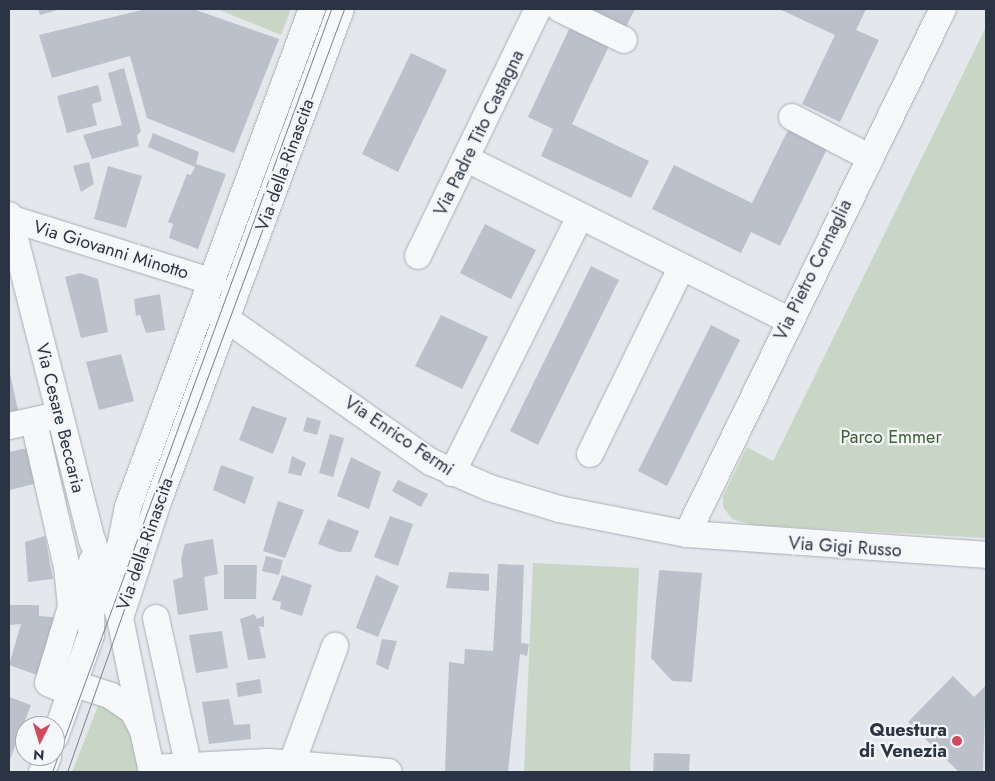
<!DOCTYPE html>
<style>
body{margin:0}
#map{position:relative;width:995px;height:781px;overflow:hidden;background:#e4e7ec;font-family:Jost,sans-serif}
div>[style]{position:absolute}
.green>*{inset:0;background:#c9d6c5}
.building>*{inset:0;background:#bbc0ca}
.roads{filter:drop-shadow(0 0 1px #a9aeb7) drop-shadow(0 0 1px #a9aeb7)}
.minor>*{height:26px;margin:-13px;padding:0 13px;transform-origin:13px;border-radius:13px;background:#f7f8fa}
.tram>*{height:1px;margin:-0.5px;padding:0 0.5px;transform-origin:0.5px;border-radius:0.5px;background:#7d8696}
.dots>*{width:14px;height:14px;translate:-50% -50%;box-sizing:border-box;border:2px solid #f4f6f9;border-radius:50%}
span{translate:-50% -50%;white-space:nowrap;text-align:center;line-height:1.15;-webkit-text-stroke:4.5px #f4f6f9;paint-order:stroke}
.street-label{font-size:18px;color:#2b3445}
.park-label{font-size:18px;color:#3f6138}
.poi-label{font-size:18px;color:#2b3445;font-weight:700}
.right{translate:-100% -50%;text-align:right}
.frame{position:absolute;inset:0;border:10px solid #2b3445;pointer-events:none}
.north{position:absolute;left:15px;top:716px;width:50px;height:50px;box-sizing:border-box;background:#f4f6f9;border:1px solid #a4a8b1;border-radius:50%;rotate:185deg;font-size:14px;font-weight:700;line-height:20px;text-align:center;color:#2b3445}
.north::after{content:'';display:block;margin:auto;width:18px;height:22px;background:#d1495b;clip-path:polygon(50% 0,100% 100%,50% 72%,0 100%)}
</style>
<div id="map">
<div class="green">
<i style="clip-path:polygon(217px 9px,291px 9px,281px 35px)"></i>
<i style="clip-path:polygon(986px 27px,986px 538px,753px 525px,732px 519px,723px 507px,723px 496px,747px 447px,773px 461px)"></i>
<i style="clip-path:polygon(533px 563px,639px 568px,630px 772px,524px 772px)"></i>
<i style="clip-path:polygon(100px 701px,132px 727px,139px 772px,72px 772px)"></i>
</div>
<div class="building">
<i style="clip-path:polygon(38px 9px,61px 9px,40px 15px)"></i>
<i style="clip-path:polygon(146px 9px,193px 9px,279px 39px,234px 153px,147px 118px,130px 56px,52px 78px,39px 35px)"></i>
<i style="clip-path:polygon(578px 9px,635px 9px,624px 31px)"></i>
<i style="clip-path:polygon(779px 9px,866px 9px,856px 30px,879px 40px,840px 122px,802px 104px,835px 35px)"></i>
<i style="clip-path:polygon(571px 25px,610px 44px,572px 124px,649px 161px,631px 198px,541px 156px,553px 129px,528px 117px)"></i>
<i style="clip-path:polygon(411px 53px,447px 70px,398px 172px,362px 154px)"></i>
<i style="clip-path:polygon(124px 68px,141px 131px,137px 136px,139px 146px,92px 159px,83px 135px,122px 125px,108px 73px)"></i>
<i style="clip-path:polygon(98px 85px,102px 101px,92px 104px,97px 125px,67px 133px,57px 96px)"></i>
<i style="clip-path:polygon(788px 130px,827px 149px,780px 246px,751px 232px,741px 253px,652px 209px,674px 165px,752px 203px)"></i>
<i style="clip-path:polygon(153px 133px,199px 152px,196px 164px,226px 174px,198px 249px,169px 238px,173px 224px,168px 222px,187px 174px,191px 175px,195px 167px,148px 147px)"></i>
<i style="clip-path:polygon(89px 162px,94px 184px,81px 192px,73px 166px)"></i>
<i style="clip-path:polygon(108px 166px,142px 176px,126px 228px,94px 219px)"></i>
<i style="clip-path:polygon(485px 224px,536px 250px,511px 299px,460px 273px)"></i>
<i style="clip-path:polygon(591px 266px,619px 280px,538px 445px,510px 431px)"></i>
<i style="clip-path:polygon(80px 273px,98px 279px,108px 332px,81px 338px,65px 277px)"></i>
<i style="clip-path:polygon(160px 294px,165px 330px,146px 333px,140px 315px,136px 316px,134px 299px)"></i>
<i style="clip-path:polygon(441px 315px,488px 337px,462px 389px,415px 366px)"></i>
<i style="clip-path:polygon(711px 325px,740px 340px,667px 486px,638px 471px)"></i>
<i style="clip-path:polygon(121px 354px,134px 401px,99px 410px,86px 362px)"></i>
<i style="clip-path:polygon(9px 369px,18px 410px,9px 412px)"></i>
<i style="clip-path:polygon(252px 406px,287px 418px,273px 454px,239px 440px)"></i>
<i style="clip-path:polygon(307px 417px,321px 421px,317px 435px,303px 431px)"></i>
<i style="clip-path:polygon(330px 434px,344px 438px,333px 477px,319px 473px)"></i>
<i style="clip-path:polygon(33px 447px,41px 482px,10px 490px,9px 452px)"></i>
<i style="clip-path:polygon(292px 456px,306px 463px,301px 476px,288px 473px)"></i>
<i style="clip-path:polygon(351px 457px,381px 472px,369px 509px,337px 496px)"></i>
<i style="clip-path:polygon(221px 465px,254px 477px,245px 504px,213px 490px)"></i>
<i style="clip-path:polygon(398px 480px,428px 494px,421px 507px,392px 491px)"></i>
<i style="clip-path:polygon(278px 501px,304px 510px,285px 558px,263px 551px)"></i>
<i style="clip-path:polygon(390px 516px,413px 524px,398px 566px,374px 557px)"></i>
<i style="clip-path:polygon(328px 519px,359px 531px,351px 552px,339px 552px,318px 544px)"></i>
<i style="clip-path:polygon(45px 536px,53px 579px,28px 582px,25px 542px)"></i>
<i style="clip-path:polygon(213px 539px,218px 574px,204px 577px,208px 610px,178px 615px,173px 580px,183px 577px,181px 559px,185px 544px)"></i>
<i style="clip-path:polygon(266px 556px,283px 560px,279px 575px,262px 571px)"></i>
<i style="clip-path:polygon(498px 564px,524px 565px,521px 643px,529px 644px,527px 656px,520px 654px,508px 772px,445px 772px,449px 662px,464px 664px,465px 649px,493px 651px)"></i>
<i style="clip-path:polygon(224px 565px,257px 565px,256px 599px,224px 599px)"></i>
<i style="clip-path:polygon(659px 570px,702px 573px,692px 682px,672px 681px,651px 658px)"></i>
<i style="clip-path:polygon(449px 572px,489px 574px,489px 591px,446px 588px)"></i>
<i style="clip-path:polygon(282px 575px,312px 585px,302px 616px,280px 609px,281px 602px,272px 600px)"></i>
<i style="clip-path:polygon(376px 575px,399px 586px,378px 637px,356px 628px)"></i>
<i style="clip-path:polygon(9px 605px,39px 605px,39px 616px,64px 618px,40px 676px,9px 665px,21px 624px,9px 625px)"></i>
<i style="clip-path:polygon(254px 614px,257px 619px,264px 616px,264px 627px,259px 626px,266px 658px,248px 660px,240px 619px)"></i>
<i style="clip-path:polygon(222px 631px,228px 668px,196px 673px,189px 635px)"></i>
<i style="clip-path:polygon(382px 639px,397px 641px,388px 670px,376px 664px)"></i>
<i style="clip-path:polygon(953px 676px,974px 697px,986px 685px,983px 772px,959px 772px,908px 722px)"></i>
<i style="clip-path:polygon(260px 679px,262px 693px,238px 697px,236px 683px)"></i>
<i style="clip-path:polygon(9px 697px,31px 705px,9px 762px)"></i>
<i style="clip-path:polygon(229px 699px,234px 725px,250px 724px,251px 739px,209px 744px,202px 702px)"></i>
<i style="clip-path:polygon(654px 753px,690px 754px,689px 772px,653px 772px)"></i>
</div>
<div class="roads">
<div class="minor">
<i style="left:560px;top:9px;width:71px;rotate:25.8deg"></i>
<i style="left:792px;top:117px;width:87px;rotate:27.5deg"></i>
<i style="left:467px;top:159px;width:359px;rotate:26.6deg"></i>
<i style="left:9px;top:215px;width:335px;rotate:75.7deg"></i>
<i style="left:92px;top:540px;width:83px;rotate:70.3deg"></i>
<i style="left:120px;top:618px;width:115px;rotate:78.5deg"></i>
<i style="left:9px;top:218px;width:214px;rotate:17.4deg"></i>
<i style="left:418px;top:256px;width:275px;rotate:-64.1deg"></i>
<i style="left:205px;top:304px;width:276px;rotate:35deg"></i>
<i style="left:431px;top:462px;width:64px;rotate:23.8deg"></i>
<i style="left:490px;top:488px;width:72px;rotate:16.9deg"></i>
<i style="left:559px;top:509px;width:130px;rotate:11.1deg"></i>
<i style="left:687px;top:534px;width:300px;rotate:4deg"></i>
<i style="left:9px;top:426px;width:51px;rotate:-12.4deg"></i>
<i style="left:37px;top:436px;width:134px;rotate:77.1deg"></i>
<i style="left:67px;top:567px;width:40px;rotate:84.3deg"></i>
<i style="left:71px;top:607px;width:79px;rotate:106.8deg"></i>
<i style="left:48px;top:683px;width:25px;rotate:23deg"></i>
<i style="left:590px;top:454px;width:207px;rotate:-63.9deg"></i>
<i style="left:452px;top:473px;width:285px;rotate:-63.5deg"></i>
<i style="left:687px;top:534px;width:584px;rotate:-64.01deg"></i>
<i style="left:120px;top:597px;width:50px;rotate:-90deg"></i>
<i style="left:120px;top:547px;width:41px;rotate:-78.7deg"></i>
<i style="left:128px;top:507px;width:531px;rotate:-69.72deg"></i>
<i style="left:120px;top:618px;width:122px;rotate:-71.9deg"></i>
<i style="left:158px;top:502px;width:526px;rotate:-69.64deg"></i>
<i style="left:156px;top:618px;width:158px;rotate:77.6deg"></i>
<i style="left:75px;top:684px;width:38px;rotate:18deg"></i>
<i style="left:111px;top:696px;width:27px;rotate:34deg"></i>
<i style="left:133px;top:711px;width:22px;rotate:63deg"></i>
<i style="left:143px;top:731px;width:42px;rotate:77.6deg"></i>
<i style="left:55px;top:737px;width:108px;rotate:-70.6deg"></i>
<i style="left:91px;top:635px;width:74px;rotate:-89.2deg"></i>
<i style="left:292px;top:763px;width:125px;rotate:-69.8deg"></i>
<i style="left:152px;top:768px;width:116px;rotate:-3deg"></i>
<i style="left:268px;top:762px;width:121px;rotate:4.7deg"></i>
<i style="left:42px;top:772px;width:17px;rotate:-69deg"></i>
</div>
</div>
<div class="tram">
<i style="left:52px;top:772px;width:812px;rotate:-69.91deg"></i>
<i style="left:67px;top:772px;width:285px;rotate:-70.7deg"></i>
<i style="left:161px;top:503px;width:527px;rotate:-69.67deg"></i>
</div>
<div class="dots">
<i style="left:957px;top:741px;background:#d1495b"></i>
</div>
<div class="street-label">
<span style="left:479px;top:133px;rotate:-64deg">Via Padre Tito Castagna</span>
<span style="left:285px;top:165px;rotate:-70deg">Via della Rinascita</span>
<span style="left:111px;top:250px;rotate:17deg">Via Giovanni Minotto</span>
<span style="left:813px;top:270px;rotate:-64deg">Via Pietro Cornaglia</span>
<span style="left:60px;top:418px;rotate:76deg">Via Cesare Beccaria</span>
<span style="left:399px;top:436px;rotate:34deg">Via Enrico Fermi</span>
<span style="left:145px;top:544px;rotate:-71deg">Via della Rinascita</span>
<span style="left:845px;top:547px;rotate:4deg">Via Gigi Russo</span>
</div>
<div class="park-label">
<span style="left:891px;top:437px">Parco Emmer</span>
</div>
<div class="poi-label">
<span class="right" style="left:947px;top:741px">Questura<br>di Venezia</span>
</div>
<div class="frame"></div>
<div class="north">N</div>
</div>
